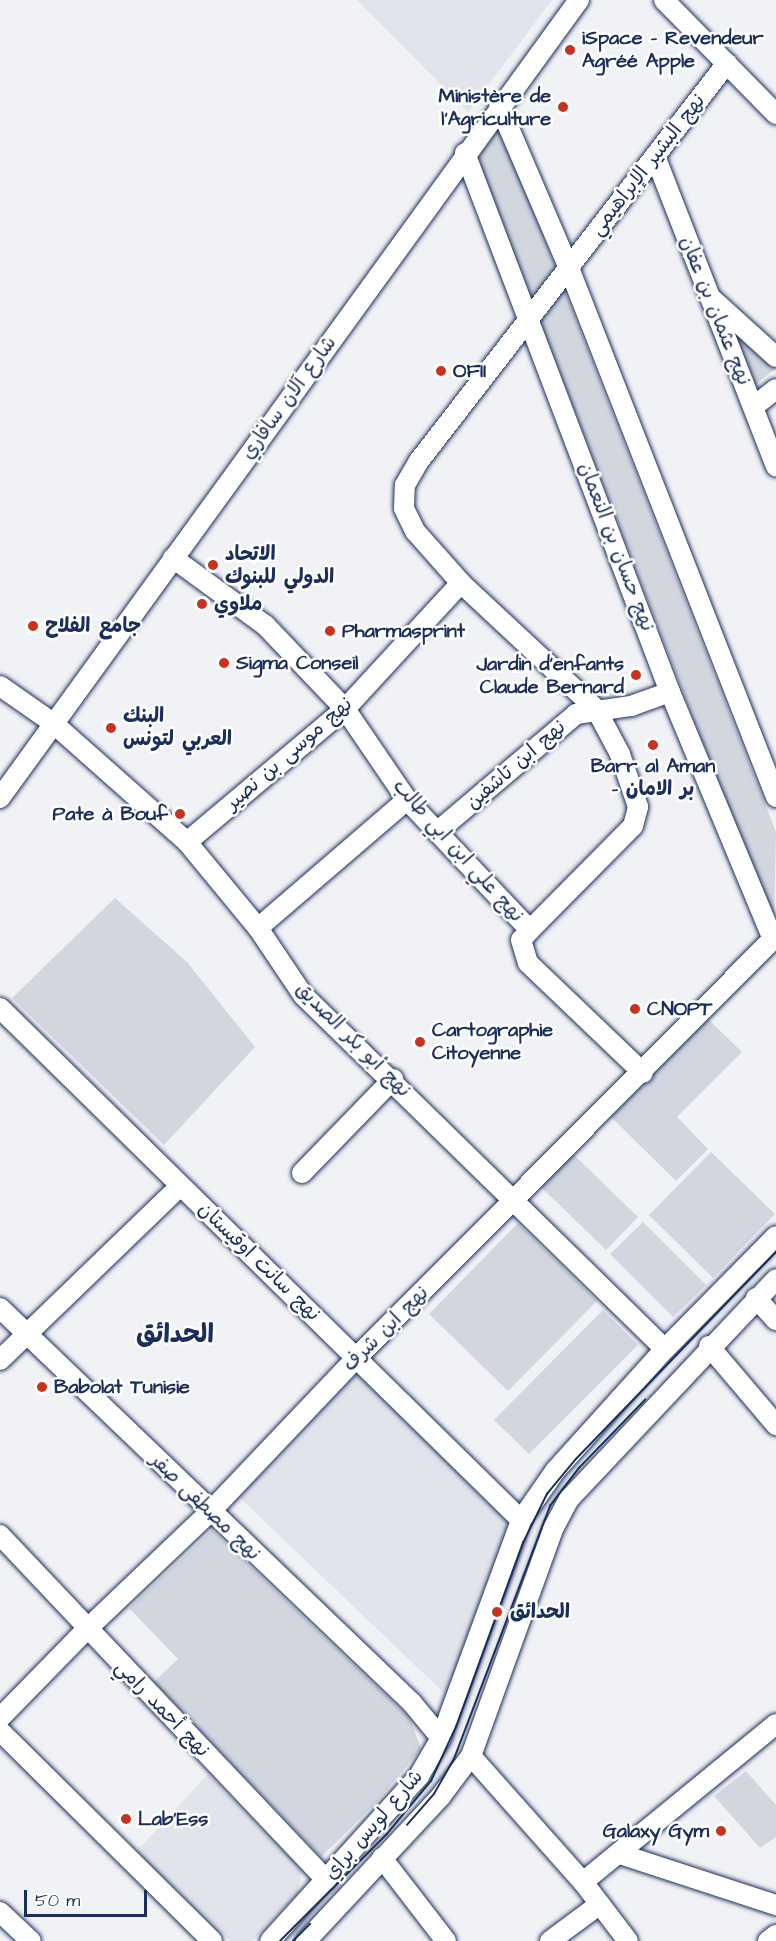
<!DOCTYPE html>
<meta charset="utf-8">
<style>
body{margin:0}
#map{position:relative;width:776px;height:1941px;overflow:hidden;background:#f1f2f5;font-family:"Architects Daughter","Playpen Sans Arabic",sans-serif}
div>[style]{position:absolute}
.built>*{inset:0;background:#e1e4ea}
.green>*{inset:0;background:#d2d6df}
.roads{filter:drop-shadow(0 0 2px #1b2f5e) drop-shadow(0 0 2px #1b2f5e)}
.minor>*{height:20px;margin:-10px;padding:0 10px;transform-origin:10px;border-radius:10px;background:#fff}
.tram>*{height:1.5px;margin:-0.75px;padding:0 0.75px;transform-origin:0.75px;border-radius:0.75px;background:#1b2f5e}
.dots>*{width:16px;height:16px;translate:-50% -50%;box-sizing:border-box;border:3px solid #fff;border-radius:50%}
span{translate:-50% -50%;white-space:nowrap;text-align:center;line-height:1.15;-webkit-text-stroke:5px #fff;paint-order:stroke}
.poi-label{font-size:20px;color:#1b2f5e;font-weight:700}
.left{translate:0 -50%;text-align:left}
.right{translate:-100% -50%;text-align:right}
.street-label{font-size:20px;color:#1b2f5e}
.district-label{font-size:26px;color:#1b2f5e;font-weight:700}
.scale{position:absolute;left:24px;top:1890px;width:123px;height:27px;box-sizing:border-box;border:3px solid #1b2f5e;border-top:0;padding-left:8px;font-size:18px;line-height:21px;white-space:nowrap;color:#1b2f5e;-webkit-text-stroke:4px #fff;paint-order:stroke}
</style>
<div id="map">
<div class="built">
<i style="clip-path:polygon(357px 0,552px 0,468px 112px)"></i>
<i style="clip-path:polygon(358px 1371px,513px 1521px,454px 1692px,444px 1693px,238px 1496px)"></i>
<i style="clip-path:polygon(208px 1774px,302px 1870px,298px 1893px,252px 1941px,230px 1941px,136px 1852px)"></i>
</div>
<div class="green">
<i style="clip-path:polygon(500px 125px,776px 832px,774px 927px,477px 158px)"></i>
<i style="clip-path:polygon(720px 312px,776px 368px,751px 388px)"></i>
<i style="clip-path:polygon(115px 898px,187px 962px,255px 1047px,164px 1145px,12px 998px)"></i>
<i style="clip-path:polygon(708px 1019px,742px 1052px,677px 1117px,708px 1149px,676px 1181px,611px 1117px)"></i>
<i style="clip-path:polygon(711px 1152px,775px 1214px,713px 1278px,649px 1215px)"></i>
<i style="clip-path:polygon(573px 1154px,638px 1217px,606px 1250px,541px 1187px)"></i>
<i style="clip-path:polygon(643px 1222px,706px 1285px,673px 1317px,610px 1254px)"></i>
<i style="clip-path:polygon(518px 1223px,597px 1301px,508px 1391px,429px 1314px)"></i>
<i style="clip-path:polygon(603px 1310px,638px 1345px,529px 1454px,494px 1420px)"></i>
<i style="clip-path:polygon(212px 1530px,410px 1718px,421px 1749px,375px 1804px,321px 1857px,154px 1682px,178px 1659px,129px 1608px)"></i>
<i style="clip-path:polygon(746px 1771px,776px 1805px,776px 1837px,760px 1848px,714px 1796px)"></i>
</div>
<div class="roads">
<div class="minor">
<i style="left:664px;top:0;width:160px;rotate:45.5deg"></i>
<i style="left:499px;top:105px;width:177px;rotate:66.8deg"></i>
<i style="left:569px;top:268px;width:568px;rotate:68.63deg"></i>
<i style="left:465px;top:153px;width:577px;rotate:69.18deg"></i>
<i style="left:670px;top:692px;width:268px;rotate:67.4deg"></i>
<i style="left:655px;top:156px;width:333px;rotate:68.7deg"></i>
<i style="left:712px;top:299px;width:86px;rotate:42.2deg"></i>
<i style="left:753px;top:407px;width:29px;rotate:-38deg"></i>
<i style="left:173px;top:558px;width:114px;rotate:36.1deg"></i>
<i style="left:265px;top:625px;width:116px;rotate:46.4deg"></i>
<i style="left:345px;top:709px;width:110px;rotate:55.7deg"></i>
<i style="left:407px;top:800px;width:179px;rotate:46.6deg"></i>
<i style="left:530px;top:930px;width:13px;rotate:132deg"></i>
<i style="left:521px;top:940px;width:24px;rotate:73deg"></i>
<i style="left:528px;top:963px;width:159px;rotate:43.7deg"></i>
<i style="left:0;top:686px;width:65px;rotate:34.9deg"></i>
<i style="left:53px;top:723px;width:179px;rotate:41.6deg"></i>
<i style="left:187px;top:842px;width:112px;rotate:50.5deg"></i>
<i style="left:258px;top:928px;width:81px;rotate:56.1deg"></i>
<i style="left:303px;top:995px;width:506px;rotate:44.36deg"></i>
<i style="left:0;top:798px;width:986px;rotate:-54.04deg"></i>
<i style="left:437px;top:832px;width:182px;rotate:-40.3deg"></i>
<i style="left:576px;top:714px;width:56px;rotate:-8.3deg"></i>
<i style="left:631px;top:706px;width:41px;rotate:-19.7deg"></i>
<i style="left:187px;top:842px;width:207px;rotate:-40.1deg"></i>
<i style="left:345px;top:709px;width:171px;rotate:-47.4deg"></i>
<i style="left:258px;top:928px;width:196px;rotate:-40.7deg"></i>
<i style="left:530px;top:930px;width:146px;rotate:-45.3deg"></i>
<i style="left:633px;top:826px;width:20px;rotate:-75deg"></i>
<i style="left:638px;top:807px;width:56px;rotate:-108.8deg"></i>
<i style="left:620px;top:754px;width:51px;rotate:-118.1deg"></i>
<i style="left:596px;top:709px;width:185px;rotate:-137deg"></i>
<i style="left:461px;top:583px;width:69px;rotate:-131.5deg"></i>
<i style="left:415px;top:531px;width:25px;rotate:-116deg"></i>
<i style="left:404px;top:508px;width:23px;rotate:-88deg"></i>
<i style="left:405px;top:485px;width:28px;rotate:-60deg"></i>
<i style="left:419px;top:461px;width:503px;rotate:-52.26deg"></i>
<i style="left:0;top:1008px;width:730px;rotate:44.5deg"></i>
<i style="left:302px;top:1173px;width:131px;rotate:-45.9deg"></i>
<i style="left:756px;top:1298px;width:30px;rotate:48deg"></i>
<i style="left:0;top:1308px;width:571px;rotate:43.79deg"></i>
<i style="left:412px;top:1703px;width:45px;rotate:50.4deg"></i>
<i style="left:441px;top:1738px;width:44px;rotate:120.1deg"></i>
<i style="left:419px;top:1776px;width:222px;rotate:132.1deg"></i>
<i style="left:709px;top:1346px;width:104px;rotate:49.7deg"></i>
<i style="left:0;top:1360px;width:250px;rotate:-44deg"></i>
<i style="left:0;top:1535px;width:475px;rotate:46.6deg"></i>
<i style="left:0;top:1718px;width:123px;rotate:-45.7deg"></i>
<i style="left:86px;top:1630px;width:171px;rotate:-43.6deg"></i>
<i style="left:210px;top:1512px;width:214px;rotate:-46.5deg"></i>
<i style="left:357px;top:1357px;width:594px;rotate:-45.14deg"></i>
<i style="left:0;top:1731px;width:298px;rotate:44.7deg"></i>
<i style="left:441px;top:1738px;width:232px;rotate:-69.8deg"></i>
<i style="left:521px;top:1520px;width:60px;rotate:-55.2deg"></i>
<i style="left:555px;top:1471px;width:164px;rotate:-48deg"></i>
<i style="left:665px;top:1349px;width:158px;rotate:-45.5deg"></i>
<i style="left:471px;top:1756px;width:169px;rotate:48.4deg"></i>
<i style="left:583px;top:1882px;width:74px;rotate:52.7deg"></i>
<i style="left:620px;top:1854px;width:164px;rotate:18.1deg"></i>
<i style="left:382px;top:1858px;width:105px;rotate:52.4deg"></i>
<i style="left:583px;top:1882px;width:249px;rotate:-39.3deg"></i>
<i style="left:0;top:1912px;width:42px;rotate:43.1deg"></i>
<i style="left:306px;top:1941px;width:198px;rotate:-47deg"></i>
<i style="left:441px;top:1796px;width:50px;rotate:-53.1deg"></i>
<i style="left:471px;top:1756px;width:241px;rotate:-70.1deg"></i>
<i style="left:553px;top:1529px;width:34px;rotate:-62deg"></i>
<i style="left:569px;top:1499px;width:302px;rotate:-46.7deg"></i>
<i style="left:550px;top:1941px;width:62px;rotate:-36.5deg"></i>
<i style="left:768px;top:1941px;width:10px;rotate:-37deg"></i>
</div>
</div>
<div class="tram">
<i style="left:407px;top:1825px;width:41px;rotate:-48.9deg"></i>
<i style="left:434px;top:1794px;width:40px;rotate:-60.3deg"></i>
<i style="left:454px;top:1759px;width:271px;rotate:-69.2deg"></i>
<i style="left:550px;top:1506px;width:48px;rotate:-52.7deg"></i>
<i style="left:579px;top:1468px;width:95px;rotate:-45.9deg"></i>
<i style="left:280px;top:1941px;width:151px;rotate:-45deg"></i>
<i style="left:387px;top:1834px;width:69px;rotate:-50.3deg"></i>
<i style="left:431px;top:1781px;width:60px;rotate:-65.2deg"></i>
<i style="left:456px;top:1727px;width:196px;rotate:-70deg"></i>
<i style="left:523px;top:1543px;width:55px;rotate:-63.9deg"></i>
<i style="left:547px;top:1494px;width:45px;rotate:-50.4deg"></i>
<i style="left:576px;top:1459px;width:288px;rotate:-46deg"></i>
<i style="left:293px;top:1941px;width:24px;rotate:-45deg"></i>
</div>
<div class="dots">
<i style="left:570px;top:50px;background:#c8321e"></i>
<i style="left:563px;top:107px;background:#c8321e"></i>
<i style="left:441px;top:371px;background:#c8321e"></i>
<i style="left:213px;top:565px;background:#c8321e"></i>
<i style="left:202px;top:604px;background:#c8321e"></i>
<i style="left:33px;top:626px;background:#c8321e"></i>
<i style="left:330px;top:631px;background:#c8321e"></i>
<i style="left:224px;top:663px;background:#c8321e"></i>
<i style="left:636px;top:675px;background:#c8321e"></i>
<i style="left:111px;top:728px;background:#c8321e"></i>
<i style="left:653px;top:745px;background:#c8321e"></i>
<i style="left:180px;top:814px;background:#c8321e"></i>
<i style="left:635px;top:1009px;background:#c8321e"></i>
<i style="left:420px;top:1042px;background:#c8321e"></i>
<i style="left:42px;top:1387px;background:#c8321e"></i>
<i style="left:497px;top:1612px;background:#c8321e"></i>
<i style="left:126px;top:1819px;background:#c8321e"></i>
<i style="left:721px;top:1831px;background:#c8321e"></i>
</div>
<div class="poi-label">
<span class="left" style="left:582px;top:50px">iSpace - Revendeur<br>Agréé Apple</span>
<span class="right" style="left:551px;top:108px">Ministère de<br>l'Agriculture</span>
<span class="left" style="left:453px;top:371px">OFII</span>
<span class="left" style="left:225px;top:566px">الاتحاد<br>الدولي للبنوك</span>
<span class="left" style="left:214px;top:604px">ملاوي</span>
<span class="left" style="left:45px;top:626px">جامع الفلاح</span>
<span class="left" style="left:342px;top:631px">Pharmasprint</span>
<span class="left" style="left:236px;top:663px">Sigma Conseil</span>
<span class="right" style="left:624px;top:676px">Jardin d'enfants<br>Claude Bernard</span>
<span class="left" style="left:123px;top:728px">البنك<br>العربي لتونس</span>
<span style="left:653px;top:778px">Barr al Aman<br>- بر الامان</span>
<span class="right" style="left:168px;top:814px">Pate à Bouf</span>
<span class="left" style="left:647px;top:1009px">CNOPT</span>
<span class="left" style="left:432px;top:1042px">Cartographie<br>Citoyenne</span>
<span class="left" style="left:54px;top:1387px">Babolat Tunisie</span>
<span class="left" style="left:510px;top:1612px">الحدائق</span>
<span class="left" style="left:138px;top:1819px">Lab'Ess</span>
<span class="right" style="left:709px;top:1831px">Galaxy Gym</span>
</div>
<div class="street-label">
<span style="left:648px;top:165px;rotate:-52deg">نهج البشير الإبراهيمي</span>
<span style="left:715px;top:311px;rotate:68deg">نهج عثمان بن عفان</span>
<span style="left:289px;top:398px;rotate:-54deg">شارع آلان سافاري</span>
<span style="left:616px;top:547px;rotate:69deg">نهج حسان بن النعمان</span>
<span style="left:289px;top:754px;rotate:-41deg">نهج موسى بن نصير</span>
<span style="left:516px;top:765px;rotate:-41deg">نهج ابن تاشفين</span>
<span style="left:458px;top:851px;rotate:48deg">نهج علي ابن ابي طالب</span>
<span style="left:353px;top:1040px;rotate:45deg">نهج أبو بكر الصديق</span>
<span style="left:259px;top:1262px;rotate:44deg">نهج سانت اوقيستان</span>
<span style="left:386px;top:1329px;rotate:-45deg">نهج ابن شرف</span>
<span style="left:205px;top:1507px;rotate:44deg">نهج مصطفى صفر</span>
<span style="left:162px;top:1709px;rotate:46deg">نهج أحمد رامي</span>
<span style="left:374px;top:1825px;rotate:-49deg">شارع لويس براي</span>
</div>
<div class="district-label">
<span style="left:175px;top:1335px">الحدائق</span>
</div>
<div class="scale">50 m</div>
</div>
